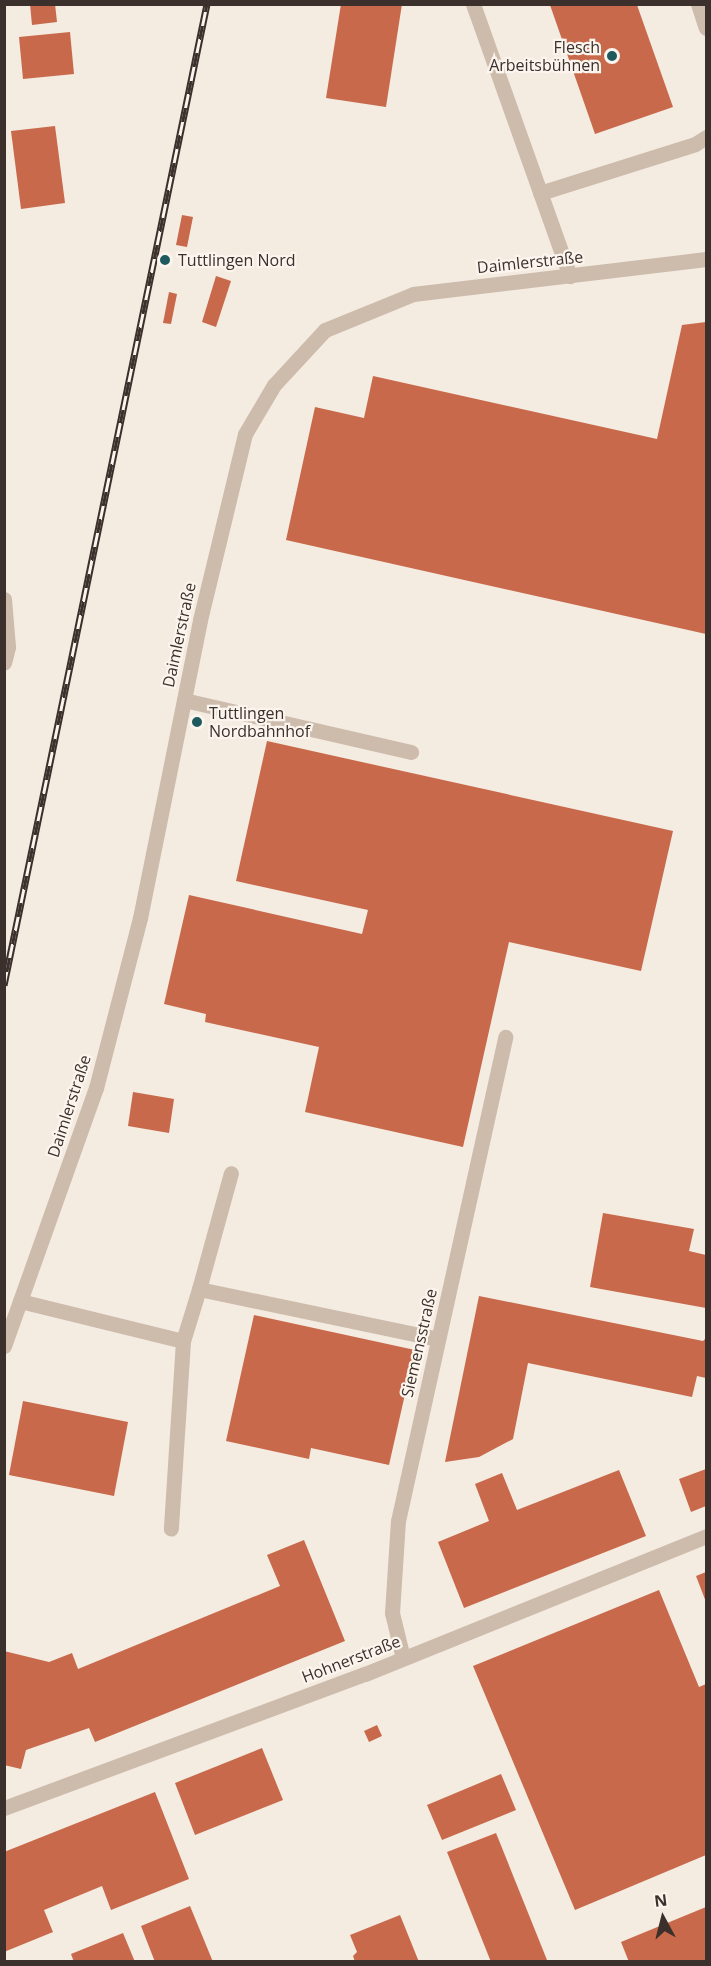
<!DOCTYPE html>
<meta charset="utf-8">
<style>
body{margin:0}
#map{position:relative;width:711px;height:1966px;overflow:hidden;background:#f4ebe1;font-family:"Open Sans",sans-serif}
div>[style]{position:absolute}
.building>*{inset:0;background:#c8694b}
.service>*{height:15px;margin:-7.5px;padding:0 7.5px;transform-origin:7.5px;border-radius:7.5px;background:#cdbbac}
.minor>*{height:15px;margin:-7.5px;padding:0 7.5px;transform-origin:7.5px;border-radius:7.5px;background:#cdbbac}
.rail>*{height:7px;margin-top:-3.5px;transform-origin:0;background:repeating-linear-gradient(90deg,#fbf5ee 0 14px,#3b302b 0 28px);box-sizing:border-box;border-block:2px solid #3b302b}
.dots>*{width:16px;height:16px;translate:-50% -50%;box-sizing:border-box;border:3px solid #fbf5ee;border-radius:50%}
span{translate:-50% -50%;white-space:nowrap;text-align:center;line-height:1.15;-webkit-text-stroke:4.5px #fbf5ee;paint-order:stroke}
.poi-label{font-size:16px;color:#3b302b}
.right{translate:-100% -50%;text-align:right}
.left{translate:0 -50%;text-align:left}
.street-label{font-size:16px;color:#3b302b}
.frame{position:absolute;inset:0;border:6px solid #3b302b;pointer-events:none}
.north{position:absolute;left:633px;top:1888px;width:60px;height:60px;-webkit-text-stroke:4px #fbf5ee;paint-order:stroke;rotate:353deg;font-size:16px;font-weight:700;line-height:24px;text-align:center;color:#3b302b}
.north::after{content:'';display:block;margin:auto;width:21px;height:27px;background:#3b302b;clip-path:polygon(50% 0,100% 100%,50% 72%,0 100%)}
</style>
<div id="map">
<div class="building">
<i style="clip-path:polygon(30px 4px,55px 4px,57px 22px,32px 25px)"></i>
<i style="clip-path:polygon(341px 4px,402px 4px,386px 107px,326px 98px)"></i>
<i style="clip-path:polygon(550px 5px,637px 5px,673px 107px,595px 134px)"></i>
<i style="clip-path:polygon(70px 32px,74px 74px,23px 79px,19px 37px)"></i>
<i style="clip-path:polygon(55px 126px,65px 203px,21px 209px,11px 131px)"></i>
<i style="clip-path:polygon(182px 215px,193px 217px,187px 247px,176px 245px)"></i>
<i style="clip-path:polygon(216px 276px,231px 281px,216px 327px,202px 322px)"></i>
<i style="clip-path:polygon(169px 292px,177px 294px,171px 324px,163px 323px)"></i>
<i style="clip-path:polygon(706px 322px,706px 634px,286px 540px,315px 407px,364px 418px,373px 376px,657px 439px,682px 325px)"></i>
<i style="clip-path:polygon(267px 741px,673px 831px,641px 971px,509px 942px,463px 1147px,305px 1112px,319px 1047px,205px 1022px,206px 1014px,164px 1004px,189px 895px,362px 934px,368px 910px,236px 881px)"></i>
<i style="clip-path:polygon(133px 1092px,174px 1099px,169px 1133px,128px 1126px)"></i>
<i style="clip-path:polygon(603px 1213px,694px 1229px,689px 1251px,706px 1255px,706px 1308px,590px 1287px)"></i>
<i style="clip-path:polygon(479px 1296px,703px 1341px,706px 1338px,706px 1378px,697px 1376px,692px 1397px,528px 1363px,513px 1439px,479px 1457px,445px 1462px)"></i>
<i style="clip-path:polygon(254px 1315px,415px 1350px,389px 1465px,311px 1448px,309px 1459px,226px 1441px)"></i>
<i style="clip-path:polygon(23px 1401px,128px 1422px,114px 1496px,9px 1475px)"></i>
<i style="clip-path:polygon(706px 1469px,706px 1506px,691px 1512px,679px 1479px)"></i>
<i style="clip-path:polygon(619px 1470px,646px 1536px,464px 1608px,438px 1542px,489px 1521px,475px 1484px,502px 1473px,517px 1510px)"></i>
<i style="clip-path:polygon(304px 1540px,345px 1641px,95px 1742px,89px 1728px,26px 1750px,21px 1769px,4px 1765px,4px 1651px,49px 1662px,72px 1653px,78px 1669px,280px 1586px,267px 1555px)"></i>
<i style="clip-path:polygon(706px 1572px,706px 1602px,696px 1576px)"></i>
<i style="clip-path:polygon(659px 1590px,699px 1687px,706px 1684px,706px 1855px,575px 1910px,473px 1666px)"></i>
<i style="clip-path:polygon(377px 1725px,382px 1736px,369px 1742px,364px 1731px)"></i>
<i style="clip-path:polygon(262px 1748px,283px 1800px,195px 1835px,175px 1783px)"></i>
<i style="clip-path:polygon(501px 1774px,516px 1810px,442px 1840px,427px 1805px)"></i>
<i style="clip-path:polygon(155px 1792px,189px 1879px,111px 1910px,102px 1886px,44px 1910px,53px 1932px,4px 1952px,4px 1852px)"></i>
<i style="clip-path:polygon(496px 1833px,547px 1960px,544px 1962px,491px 1962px,447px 1852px)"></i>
<i style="clip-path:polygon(190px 1906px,213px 1962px,155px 1962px,141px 1926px)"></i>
<i style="clip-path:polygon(706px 1907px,706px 1962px,629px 1962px,621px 1942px)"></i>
<i style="clip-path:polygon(400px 1915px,419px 1962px,355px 1962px,353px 1956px,357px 1952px,350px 1935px)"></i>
<i style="clip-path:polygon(123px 1933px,135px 1962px,74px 1962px,71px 1954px)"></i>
</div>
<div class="service">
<i style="left:473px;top:4px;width:289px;rotate:70.4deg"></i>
<i style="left:698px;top:4px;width:25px;rotate:72deg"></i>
<i style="left:540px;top:193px;width:163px;rotate:-17.5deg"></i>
<i style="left:695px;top:144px;width:13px;rotate:-32deg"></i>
<i style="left:184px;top:700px;width:233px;rotate:12.9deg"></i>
<i style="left:199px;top:1289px;width:120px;rotate:-74.6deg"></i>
<i style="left:20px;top:1301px;width:168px;rotate:13.8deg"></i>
<i style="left:183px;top:1341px;width:188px;rotate:93.7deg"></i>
<i style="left:183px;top:1341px;width:54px;rotate:-72.9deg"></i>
<i style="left:199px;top:1289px;width:244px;rotate:11.8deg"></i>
</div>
<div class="minor">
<i style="left:4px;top:599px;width:48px;rotate:85.2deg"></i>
<i style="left:8px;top:647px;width:16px;rotate:104deg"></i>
<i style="left:4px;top:1346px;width:274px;rotate:-70.4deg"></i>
<i style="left:96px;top:1088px;width:176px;rotate:-75.5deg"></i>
<i style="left:140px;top:918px;width:304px;rotate:-78.6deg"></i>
<i style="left:200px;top:620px;width:191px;rotate:-76.4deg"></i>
<i style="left:245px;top:434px;width:57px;rotate:-59.4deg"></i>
<i style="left:274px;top:385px;width:75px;rotate:-47.2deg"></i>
<i style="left:325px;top:330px;width:95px;rotate:-22.2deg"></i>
<i style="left:413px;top:294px;width:295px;rotate:-6.8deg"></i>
<i style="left:403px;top:1658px;width:46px;rotate:-103.7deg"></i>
<i style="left:392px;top:1613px;width:92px;rotate:-86.3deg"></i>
<i style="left:398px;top:1521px;width:496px;rotate:-77.5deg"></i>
<i style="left:4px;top:1808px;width:385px;rotate:-20.4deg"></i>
<i style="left:365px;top:1674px;width:368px;rotate:-22deg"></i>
</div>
<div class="rail">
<i style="left:4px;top:985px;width:1002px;rotate:-78.31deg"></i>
</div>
<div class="dots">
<i style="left:612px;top:56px;background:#1f5a5e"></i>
<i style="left:165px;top:260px;background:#1f5a5e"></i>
<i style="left:197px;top:722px;background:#1f5a5e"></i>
</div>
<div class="poi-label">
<span class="right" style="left:600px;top:56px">Flesch<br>Arbeitsbühnen</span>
<span class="left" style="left:178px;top:260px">Tuttlingen Nord</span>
<span class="left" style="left:209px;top:722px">Tuttlingen<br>Nordbahnhof</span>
</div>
<div class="street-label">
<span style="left:530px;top:262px;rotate:-6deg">Daimlerstraße</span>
<span style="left:179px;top:635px;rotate:-78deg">Daimlerstraße</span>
<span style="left:69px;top:1106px;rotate:-72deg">Daimlerstraße</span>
<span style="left:419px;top:1343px;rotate:-77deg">Siemensstraße</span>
<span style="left:351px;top:1659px;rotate:-21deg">Hohnerstraße</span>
</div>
<div class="frame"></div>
<div class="north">N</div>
</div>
